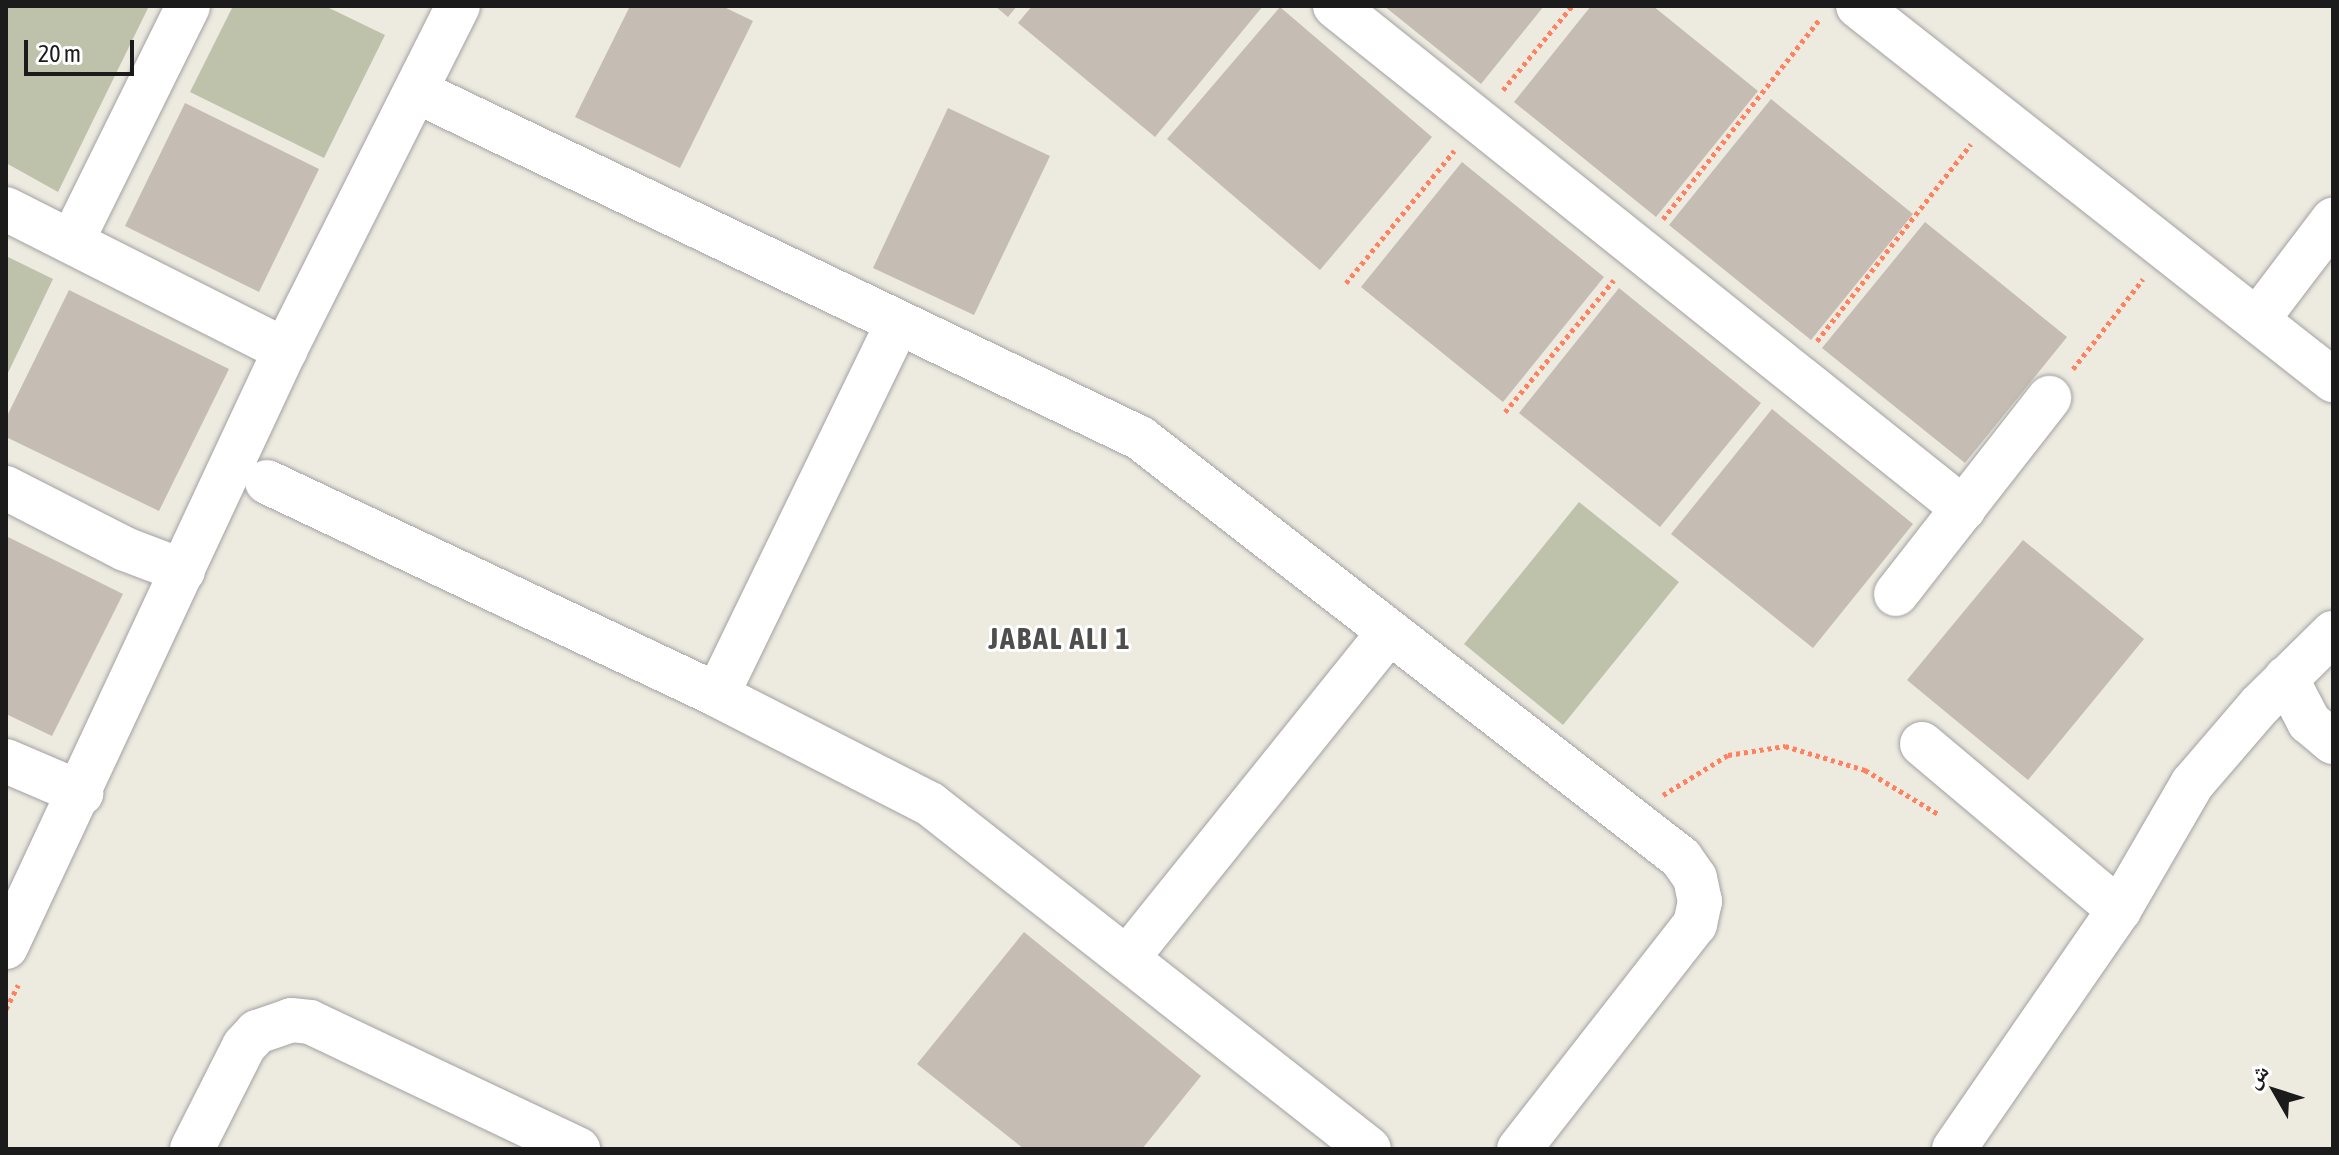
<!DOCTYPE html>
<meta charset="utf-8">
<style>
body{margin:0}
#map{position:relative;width:2339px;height:1155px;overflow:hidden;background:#edeae0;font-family:"Asap Condensed","Noto Naskh Arabic",sans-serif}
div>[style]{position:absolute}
.construction>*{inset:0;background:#bfc2ab}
.building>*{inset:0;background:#c5bdb3}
.path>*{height:5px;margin-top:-2.5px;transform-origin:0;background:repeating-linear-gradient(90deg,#ff815f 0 4px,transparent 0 8px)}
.roads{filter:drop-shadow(0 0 2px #a2a2a2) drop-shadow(0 0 2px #a2a2a2)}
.minor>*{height:44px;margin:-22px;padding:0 22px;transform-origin:22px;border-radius:22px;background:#fff}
span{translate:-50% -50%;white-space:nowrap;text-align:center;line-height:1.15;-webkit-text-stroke:6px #fff;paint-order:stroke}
.district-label{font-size:30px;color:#4e4e4e;font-weight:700;letter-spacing:2px}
.frame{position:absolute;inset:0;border:8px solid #1b1b1b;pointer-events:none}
.north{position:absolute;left:2235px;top:1051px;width:80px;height:80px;-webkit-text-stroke:6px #fff;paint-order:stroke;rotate:309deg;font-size:22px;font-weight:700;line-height:32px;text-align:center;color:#1b1b1b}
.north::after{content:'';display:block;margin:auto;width:28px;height:36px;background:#1b1b1b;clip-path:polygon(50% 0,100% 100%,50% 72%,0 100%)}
.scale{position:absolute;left:24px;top:40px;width:110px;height:36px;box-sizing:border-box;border:4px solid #1b1b1b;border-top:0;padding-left:10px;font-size:24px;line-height:28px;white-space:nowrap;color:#1b1b1b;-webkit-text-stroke:6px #fff;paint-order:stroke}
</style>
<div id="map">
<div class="construction">
<i style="clip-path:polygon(6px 6px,149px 6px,58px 192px,6px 163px)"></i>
<i style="clip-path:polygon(233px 6px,325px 6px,385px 35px,324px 158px,190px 92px)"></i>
<i style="clip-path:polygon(6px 256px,53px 279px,6px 377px)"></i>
<i style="clip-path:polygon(1579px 502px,1679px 582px,1563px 725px,1464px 644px)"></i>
</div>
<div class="building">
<i style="clip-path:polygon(630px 6px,722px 6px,753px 21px,680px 168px,575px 117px)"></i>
<i style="clip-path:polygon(995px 6px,1017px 6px,1008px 17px)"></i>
<i style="clip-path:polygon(1032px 6px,1263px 6px,1155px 137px,1018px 23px)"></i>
<i style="clip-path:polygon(1384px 6px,1544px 6px,1481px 84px)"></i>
<i style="clip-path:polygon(1591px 6px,1653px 6px,1758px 91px,1656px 217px,1514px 102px)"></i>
<i style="clip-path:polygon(1280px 7px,1432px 137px,1320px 270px,1167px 139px)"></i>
<i style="clip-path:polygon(1771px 99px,1913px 214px,1811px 340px,1669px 225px)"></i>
<i style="clip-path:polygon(185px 103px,319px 169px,259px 292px,125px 226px)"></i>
<i style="clip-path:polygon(948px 108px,1050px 156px,974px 315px,873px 268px)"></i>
<i style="clip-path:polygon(1462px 162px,1604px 277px,1503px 402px,1361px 287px)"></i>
<i style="clip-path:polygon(1925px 222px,2067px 337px,1965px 463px,1822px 348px)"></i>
<i style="clip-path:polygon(1619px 288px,1761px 403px,1660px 527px,1519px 413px)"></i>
<i style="clip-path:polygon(69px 290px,229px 369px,159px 511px,6px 437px,6px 418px)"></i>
<i style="clip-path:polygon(1772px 409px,1913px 524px,1813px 648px,1671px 534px)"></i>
<i style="clip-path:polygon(6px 536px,123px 594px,52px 736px,6px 714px)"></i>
<i style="clip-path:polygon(2023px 540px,2144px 639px,2028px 780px,1907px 680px)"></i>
<i style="clip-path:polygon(1024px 932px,1201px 1076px,1142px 1149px,1024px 1149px,917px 1064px)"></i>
</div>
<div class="path">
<i style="left:1503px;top:90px;width:109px;rotate:-50.6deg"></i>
<i style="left:1663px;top:219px;width:254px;rotate:-51.9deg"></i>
<i style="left:1346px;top:283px;width:171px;rotate:-50.7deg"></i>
<i style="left:1817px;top:341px;width:250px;rotate:-52deg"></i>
<i style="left:2073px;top:369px;width:114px;rotate:-52.1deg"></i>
<i style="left:1505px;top:412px;width:171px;rotate:-50.5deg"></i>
<i style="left:1663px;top:795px;width:76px;rotate:-31.6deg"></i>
<i style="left:1728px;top:755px;width:58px;rotate:-9deg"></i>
<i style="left:1785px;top:746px;width:84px;rotate:16.7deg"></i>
<i style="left:1865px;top:770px;width:87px;rotate:31deg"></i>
<i style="left:6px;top:1009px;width:27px;rotate:-63deg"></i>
</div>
<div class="roads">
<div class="minor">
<i style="left:1335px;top:6px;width:805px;rotate:38.65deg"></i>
<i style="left:1858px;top:6px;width:605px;rotate:38.22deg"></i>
<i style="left:416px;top:91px;width:803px;rotate:25.61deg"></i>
<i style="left:1140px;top:438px;width:685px;rotate:37.82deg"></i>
<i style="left:1681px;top:858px;width:24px;rotate:55deg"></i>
<i style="left:1695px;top:878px;width:24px;rotate:78deg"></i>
<i style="left:1700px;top:901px;width:24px;rotate:102deg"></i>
<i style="left:1695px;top:924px;width:286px;rotate:128deg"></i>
<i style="left:6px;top:209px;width:313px;rotate:26.8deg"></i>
<i style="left:72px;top:241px;width:262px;rotate:-63.7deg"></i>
<i style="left:2257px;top:320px;width:126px;rotate:-52.8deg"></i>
<i style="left:267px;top:482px;width:498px;rotate:25.3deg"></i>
<i style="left:717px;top:695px;width:239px;rotate:27.1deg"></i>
<i style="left:930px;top:804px;width:558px;rotate:38.16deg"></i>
<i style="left:6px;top:488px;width:134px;rotate:27.1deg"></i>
<i style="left:125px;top:549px;width:62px;rotate:20.8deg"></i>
<i style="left:1896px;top:594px;width:249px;rotate:-52deg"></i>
<i style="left:2286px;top:678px;width:50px;rotate:62.4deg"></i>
<i style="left:2309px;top:722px;width:31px;rotate:40deg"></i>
<i style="left:717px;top:695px;width:414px;rotate:-64.1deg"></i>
<i style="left:1922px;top:744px;width:258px;rotate:40.1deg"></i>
<i style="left:6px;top:761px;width:82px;rotate:23.1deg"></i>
<i style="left:6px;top:947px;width:659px;rotate:-64.95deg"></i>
<i style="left:285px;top:350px;width:385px;rotate:-63.3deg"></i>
<i style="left:1128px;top:957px;width:417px;rotate:-51.2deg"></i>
<i style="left:192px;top:1149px;width:115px;rotate:-63.2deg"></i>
<i style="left:244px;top:1046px;width:19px;rotate:-47deg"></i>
<i style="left:257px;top:1032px;width:36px;rotate:-19deg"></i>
<i style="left:291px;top:1020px;width:19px;rotate:6deg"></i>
<i style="left:310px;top:1022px;width:297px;rotate:25.4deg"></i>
<i style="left:1954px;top:1149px;width:290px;rotate:-55.4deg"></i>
<i style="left:2119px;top:910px;width:146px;rotate:-59.9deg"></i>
<i style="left:2192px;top:784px;width:104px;rotate:-49.3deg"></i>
<i style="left:2260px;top:705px;width:103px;rotate:-44.6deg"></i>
</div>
</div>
<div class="district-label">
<span style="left:1060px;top:638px">JABAL ALI 1</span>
</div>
<div class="frame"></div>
<div class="north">ش</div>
<div class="scale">20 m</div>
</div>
